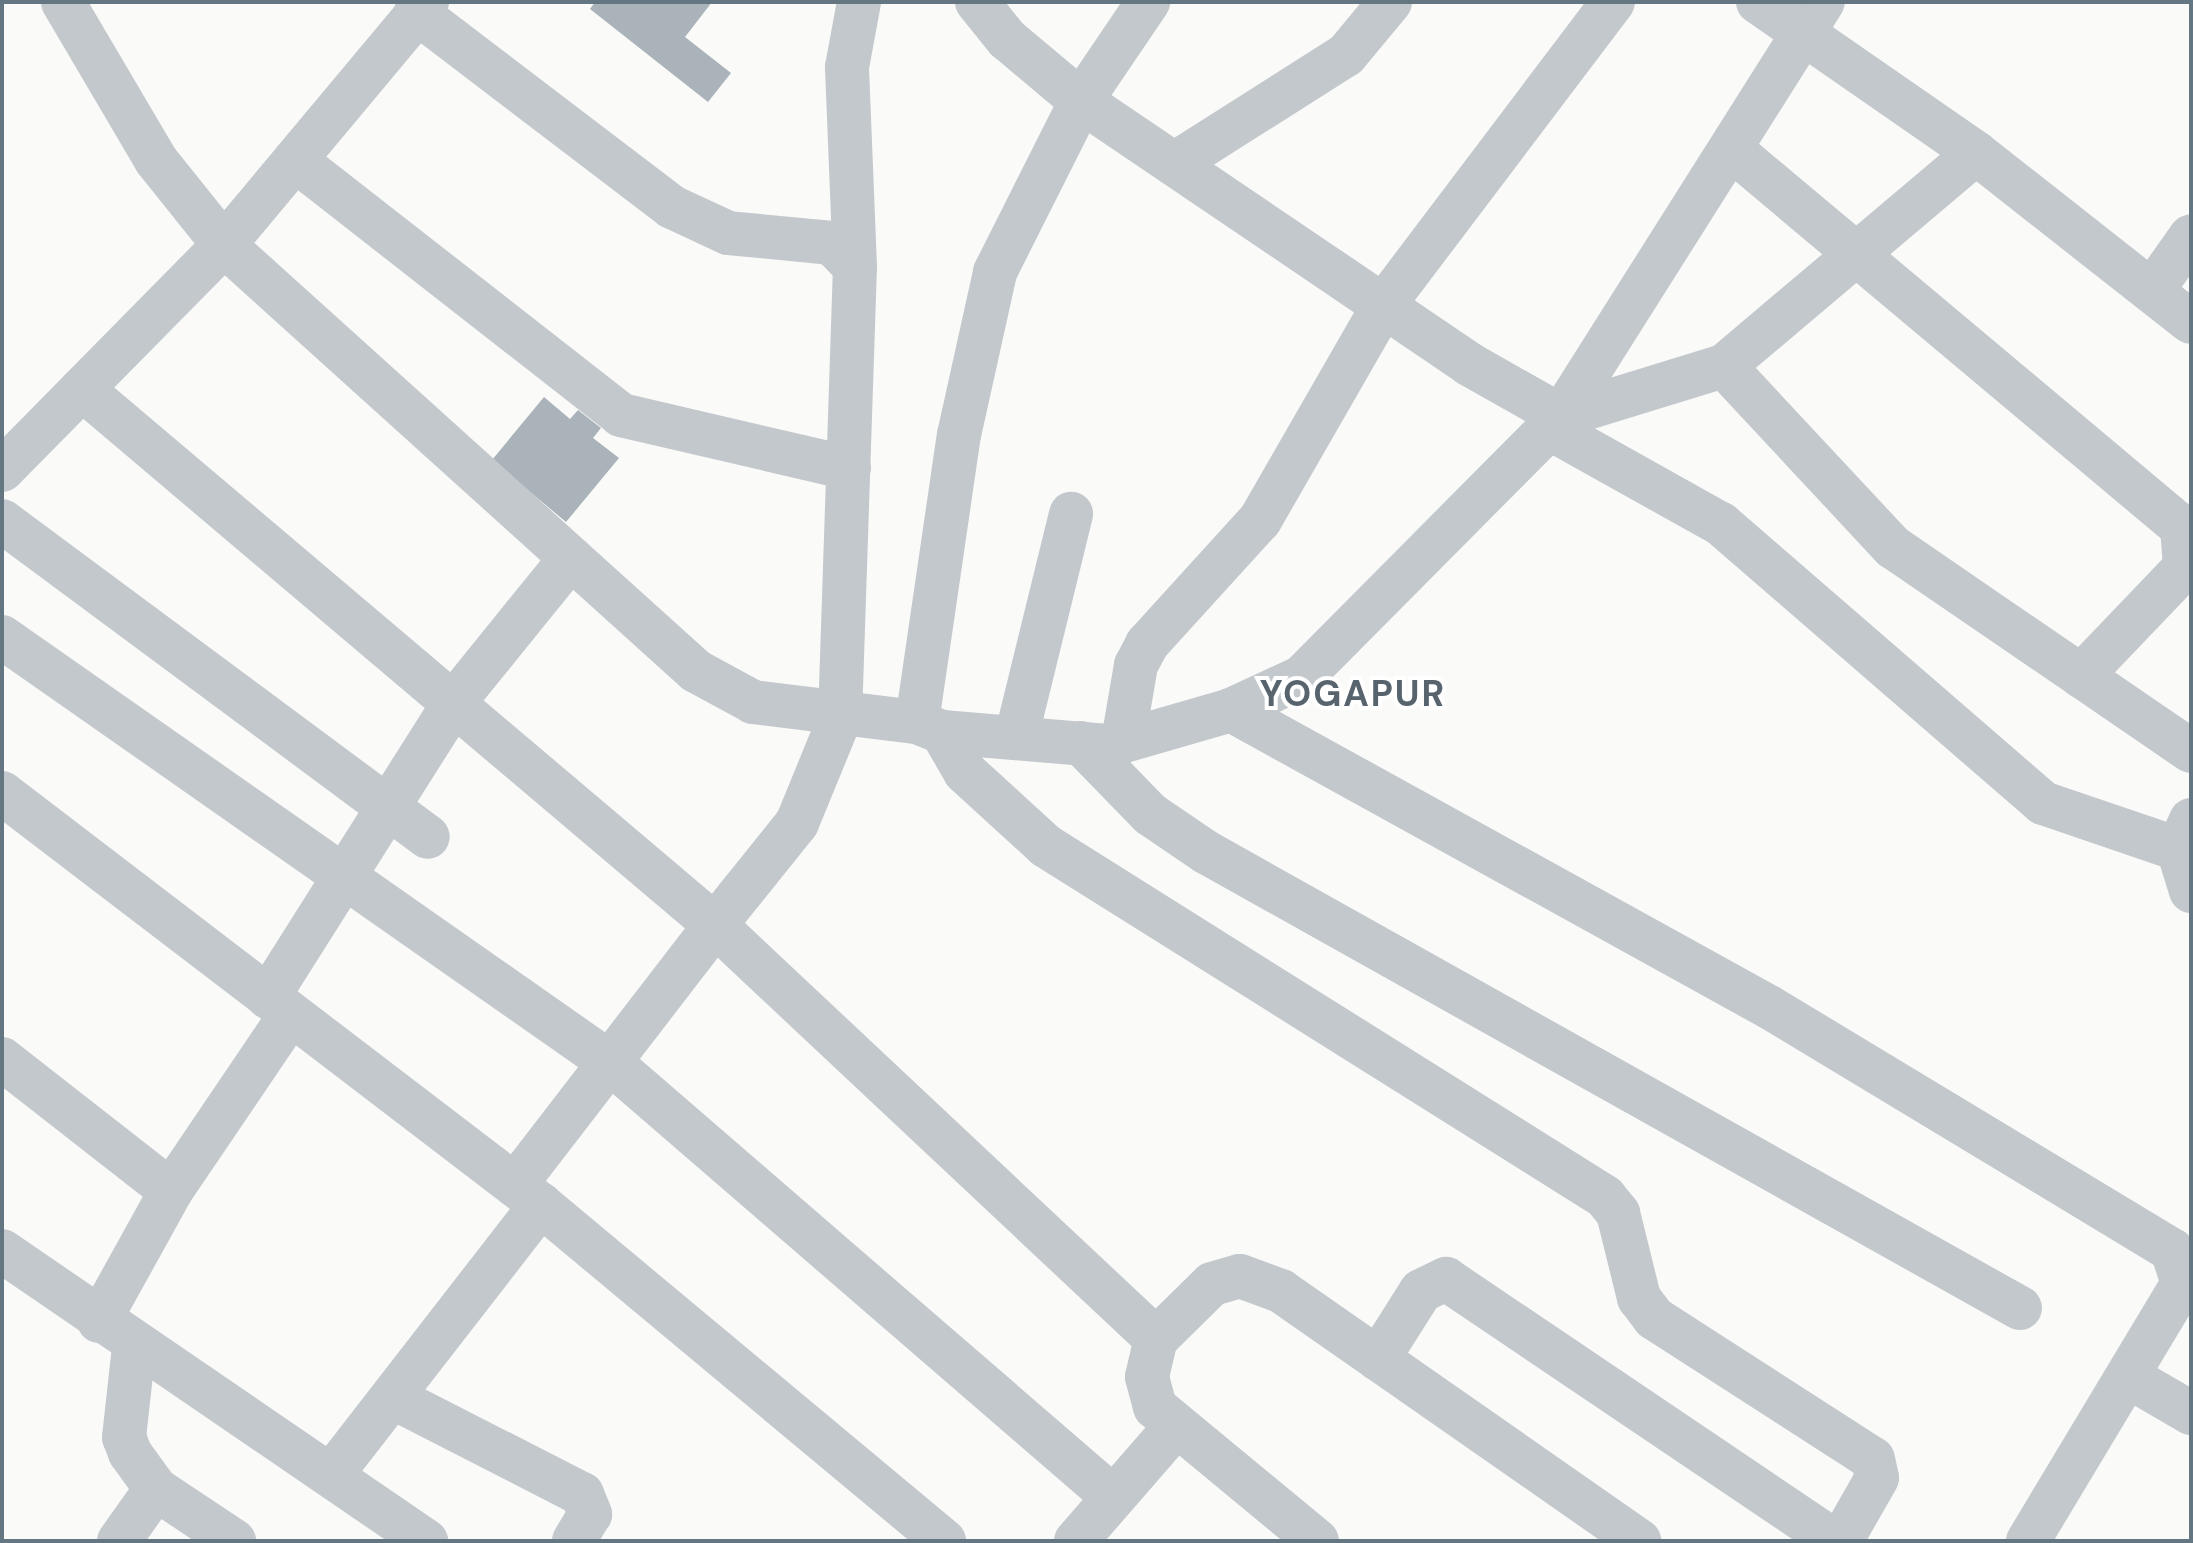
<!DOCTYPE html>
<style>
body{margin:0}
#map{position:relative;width:2193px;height:1543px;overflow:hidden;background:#fafaf8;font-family:"DM Sans",sans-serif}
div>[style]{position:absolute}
.building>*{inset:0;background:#aab3b9}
.minor>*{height:44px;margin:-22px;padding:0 22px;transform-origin:22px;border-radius:22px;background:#c3c8cc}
span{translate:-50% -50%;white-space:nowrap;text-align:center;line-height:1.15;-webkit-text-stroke:8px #fff;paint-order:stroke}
.district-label{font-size:36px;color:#57646e;font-weight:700;letter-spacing:2px}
.frame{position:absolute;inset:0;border:4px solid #657683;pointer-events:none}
</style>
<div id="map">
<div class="building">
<i style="clip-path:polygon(595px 2px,712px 2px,685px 37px,731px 73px,708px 102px,590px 9px)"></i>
<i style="clip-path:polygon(544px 397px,570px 419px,578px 410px,601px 428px,593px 438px,619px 458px,566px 522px,492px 460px)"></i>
</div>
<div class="minor">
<i style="left:427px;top:2px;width:317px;rotate:129.9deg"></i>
<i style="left:224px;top:245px;width:636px;rotate:42.07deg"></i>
<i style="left:696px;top:671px;width:65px;rotate:28.5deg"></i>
<i style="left:753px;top:702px;width:165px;rotate:7deg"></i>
<i style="left:917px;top:722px;width:27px;rotate:22deg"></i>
<i style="left:942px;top:732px;width:166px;rotate:4.8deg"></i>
<i style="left:1107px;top:746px;width:129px;rotate:-16.2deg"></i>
<i style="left:1231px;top:710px;width:78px;rotate:-24.9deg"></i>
<i style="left:1302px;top:677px;width:368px;rotate:-45.2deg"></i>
<i style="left:1561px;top:416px;width:170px;rotate:-17.1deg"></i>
<i style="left:1724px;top:366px;width:330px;rotate:-40.2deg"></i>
<i style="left:977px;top:2px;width:48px;rotate:51deg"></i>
<i style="left:1007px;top:39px;width:97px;rotate:40deg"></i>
<i style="left:1081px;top:101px;width:469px;rotate:34.1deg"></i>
<i style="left:1469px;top:364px;width:106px;rotate:29.5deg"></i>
<i style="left:1561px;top:416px;width:490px;rotate:-57.7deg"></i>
<i style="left:1758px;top:2px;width:265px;rotate:34.7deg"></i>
<i style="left:1976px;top:153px;width:273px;rotate:38.2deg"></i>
<i style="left:1731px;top:149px;width:600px;rotate:40deg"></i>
<i style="left:295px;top:160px;width:414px;rotate:38deg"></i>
<i style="left:621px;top:415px;width:234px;rotate:13.1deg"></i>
<i style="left:1174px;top:164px;width:204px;rotate:-32.4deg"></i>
<i style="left:1346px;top:55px;width:69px;rotate:-50.3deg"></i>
<i style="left:855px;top:267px;width:200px;rotate:-92.3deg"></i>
<i style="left:847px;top:67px;width:66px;rotate:-79.5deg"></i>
<i style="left:2152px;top:291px;width:67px;rotate:-54.7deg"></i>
<i style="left:1724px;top:366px;width:248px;rotate:47deg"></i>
<i style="left:1893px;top:547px;width:361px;rotate:34.4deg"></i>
<i style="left:82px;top:389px;width:829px;rotate:40.26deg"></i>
<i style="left:715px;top:925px;width:131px;rotate:-51.2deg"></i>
<i style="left:797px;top:823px;width:113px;rotate:-67.7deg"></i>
<i style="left:840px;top:718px;width:451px;rotate:-88.1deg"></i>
<i style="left:855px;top:267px;width:33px;rotate:-134deg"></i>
<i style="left:832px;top:243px;width:104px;rotate:-174.5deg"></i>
<i style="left:728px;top:233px;width:62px;rotate:-155.1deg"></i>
<i style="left:672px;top:207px;width:322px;rotate:-142.7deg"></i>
<i style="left:1549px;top:428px;width:197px;rotate:29.2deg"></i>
<i style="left:1721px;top:524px;width:426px;rotate:40.9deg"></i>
<i style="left:2043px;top:803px;width:143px;rotate:18.8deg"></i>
<i style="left:2px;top:470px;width:316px;rotate:-45.4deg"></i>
<i style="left:224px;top:245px;width:109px;rotate:-128.7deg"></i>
<i style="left:156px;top:160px;width:183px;rotate:-120.5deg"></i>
<i style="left:2px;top:521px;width:530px;rotate:36.57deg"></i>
<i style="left:2px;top:637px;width:745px;rotate:34.99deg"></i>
<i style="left:612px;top:1064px;width:662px;rotate:40.84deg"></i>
<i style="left:2081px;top:676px;width:151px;rotate:-46.3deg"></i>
<i style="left:2185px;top:567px;width:40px;rotate:-94.3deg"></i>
<i style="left:1231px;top:710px;width:615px;rotate:28.9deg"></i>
<i style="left:1769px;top:1007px;width:471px;rotate:31.1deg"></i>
<i style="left:2172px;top:1250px;width:35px;rotate:72deg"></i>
<i style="left:2183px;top:1283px;width:301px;rotate:121deg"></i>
<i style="left:917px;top:722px;width:290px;rotate:-81.7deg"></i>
<i style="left:959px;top:435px;width:167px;rotate:-77.5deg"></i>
<i style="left:995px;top:272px;width:191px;rotate:-63.3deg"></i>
<i style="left:1081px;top:101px;width:120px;rotate:-55.9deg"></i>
<i style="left:942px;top:732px;width:46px;rotate:60.1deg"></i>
<i style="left:965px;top:772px;width:110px;rotate:42.4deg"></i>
<i style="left:1046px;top:846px;width:660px;rotate:32.12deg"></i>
<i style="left:1605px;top:1197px;width:21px;rotate:51deg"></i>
<i style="left:1618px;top:1213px;width:88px;rotate:76.1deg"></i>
<i style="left:1639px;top:1298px;width:25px;rotate:53deg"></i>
<i style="left:1654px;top:1318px;width:260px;rotate:32.8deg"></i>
<i style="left:1873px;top:1459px;width:19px;rotate:78deg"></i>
<i style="left:1877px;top:1478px;width:73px;rotate:119.7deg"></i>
<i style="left:1016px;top:738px;width:231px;rotate:-76.2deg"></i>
<i style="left:1123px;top:741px;width:77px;rotate:-80.3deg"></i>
<i style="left:1136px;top:665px;width:24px;rotate:-62deg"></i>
<i style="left:1147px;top:644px;width:168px;rotate:-47.7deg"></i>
<i style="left:1260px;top:520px;width:247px;rotate:-60.1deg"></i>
<i style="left:1383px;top:306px;width:381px;rotate:-52.9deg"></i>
<i style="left:1081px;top:743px;width:99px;rotate:45.8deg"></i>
<i style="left:1150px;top:814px;width:68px;rotate:34.2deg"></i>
<i style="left:1206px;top:852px;width:933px;rotate:29.26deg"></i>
<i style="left:2px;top:793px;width:678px;rotate:37.39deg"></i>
<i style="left:541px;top:1205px;width:525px;rotate:39.82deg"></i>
<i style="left:2191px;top:820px;width:32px;rotate:114deg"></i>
<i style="left:2178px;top:849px;width:44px;rotate:72.8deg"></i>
<i style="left:268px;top:997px;width:350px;rotate:-57.7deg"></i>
<i style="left:455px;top:701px;width:184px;rotate:-51deg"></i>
<i style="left:2px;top:1059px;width:214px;rotate:38deg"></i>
<i style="left:515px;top:1185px;width:328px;rotate:-52.4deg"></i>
<i style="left:715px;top:925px;width:605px;rotate:43.19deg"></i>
<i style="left:2px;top:1251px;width:514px;rotate:34.37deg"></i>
<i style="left:99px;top:1321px;width:149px;rotate:-61deg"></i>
<i style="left:171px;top:1191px;width:212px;rotate:-55.9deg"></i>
<i style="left:134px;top:1347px;width:91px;rotate:96.3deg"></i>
<i style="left:124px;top:1437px;width:17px;rotate:69deg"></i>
<i style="left:130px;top:1453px;width:44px;rotate:54.2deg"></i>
<i style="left:156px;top:1489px;width:94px;rotate:33.7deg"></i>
<i style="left:1378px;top:1359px;width:80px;rotate:-57.7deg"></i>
<i style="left:1421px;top:1291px;width:28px;rotate:-26deg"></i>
<i style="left:1446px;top:1279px;width:469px;rotate:34deg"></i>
<i style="left:2129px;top:1377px;width:72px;rotate:30.1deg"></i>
<i style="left:394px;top:1398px;width:211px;rotate:27.1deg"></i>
<i style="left:582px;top:1494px;width:22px;rotate:68deg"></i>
<i style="left:590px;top:1514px;width:31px;rotate:121deg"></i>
<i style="left:332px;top:1474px;width:341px;rotate:-52.2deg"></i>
<i style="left:119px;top:1541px;width:64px;rotate:-54.6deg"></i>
<i style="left:1076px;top:1541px;width:151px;rotate:-49deg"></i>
<i style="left:1317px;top:1541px;width:210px;rotate:-140.4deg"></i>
<i style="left:1155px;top:1407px;width:31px;rotate:-105deg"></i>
<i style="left:1147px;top:1377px;width:39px;rotate:-77deg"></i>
<i style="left:1156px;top:1339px;width:78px;rotate:-44.5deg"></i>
<i style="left:1212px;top:1284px;width:29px;rotate:-16deg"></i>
<i style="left:1240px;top:1276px;width:44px;rotate:20.1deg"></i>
<i style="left:1281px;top:1291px;width:437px;rotate:34.9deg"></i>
</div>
<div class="district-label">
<span style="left:1353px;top:694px">YOGAPUR</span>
</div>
<div class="frame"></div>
</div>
